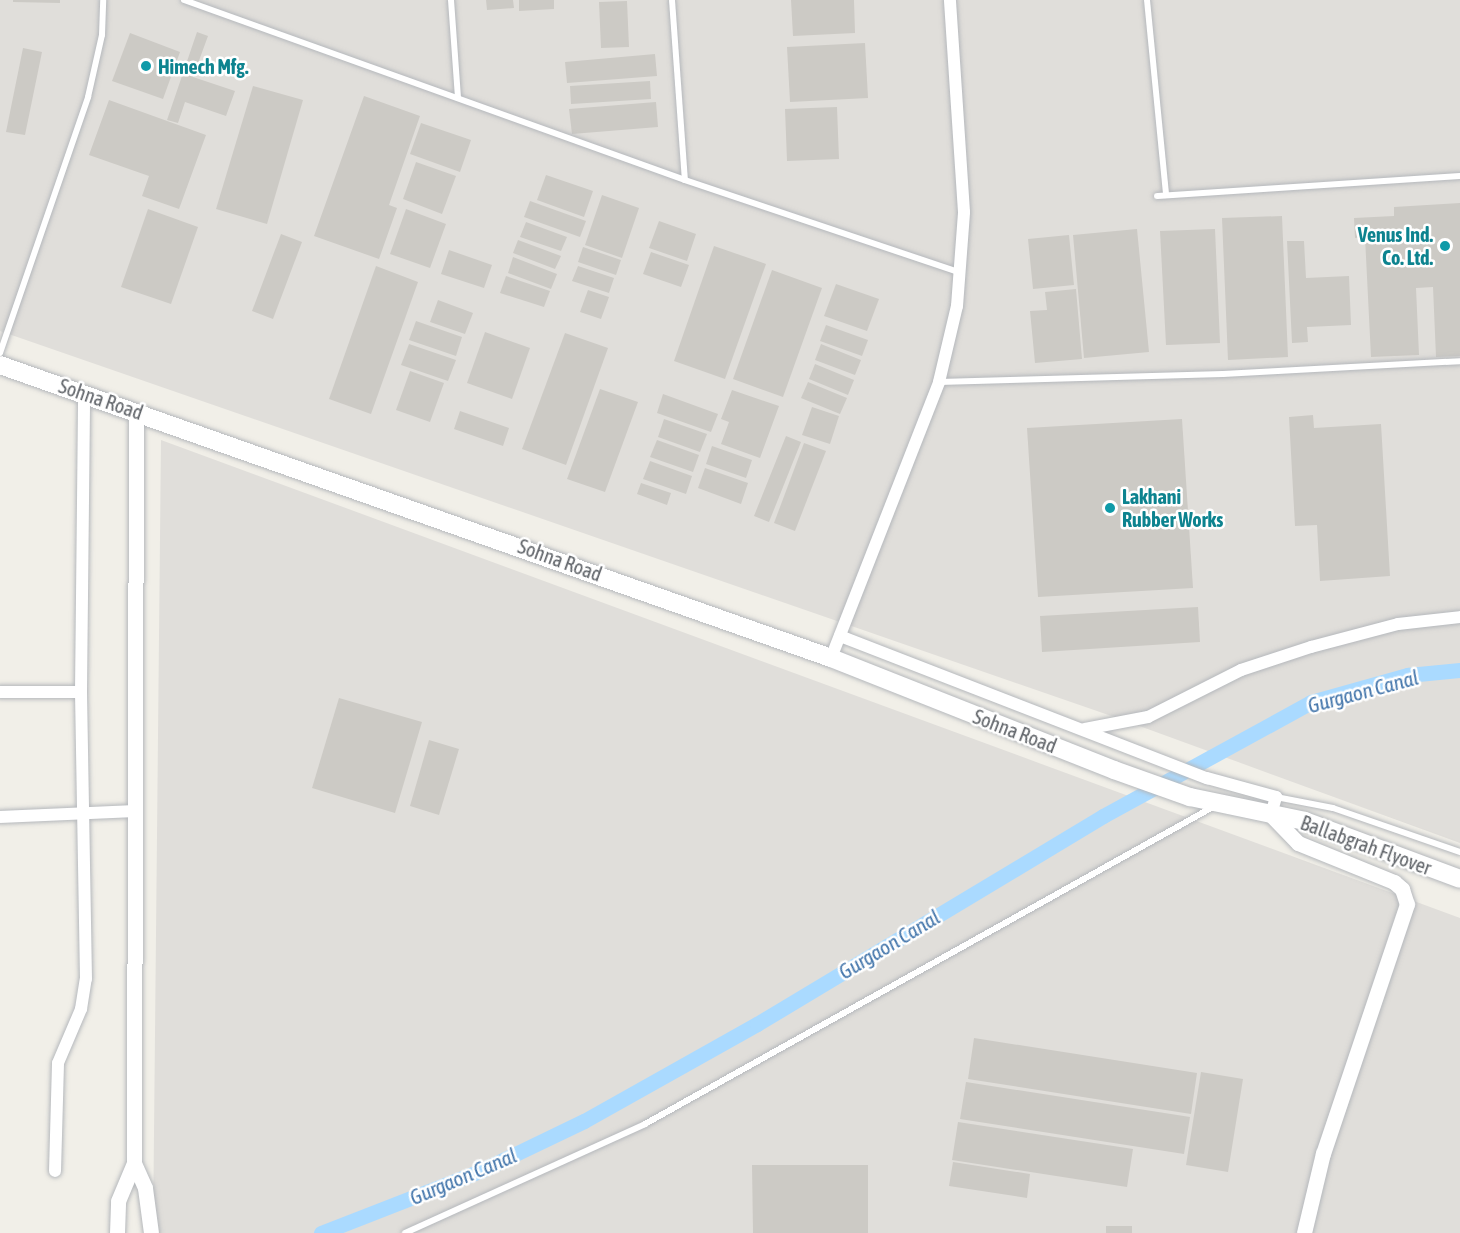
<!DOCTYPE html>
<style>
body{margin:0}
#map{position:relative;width:1460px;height:1233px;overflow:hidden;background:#f1efe8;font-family:"Asap Condensed",sans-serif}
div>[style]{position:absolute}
.industrial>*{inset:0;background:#e0deda}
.canal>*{height:15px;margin:-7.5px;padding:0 7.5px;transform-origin:7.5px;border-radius:7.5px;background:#aadaff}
.building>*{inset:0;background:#cccac5}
.roads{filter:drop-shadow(0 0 2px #b5b8bc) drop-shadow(0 0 2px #b5b8bc)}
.service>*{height:6px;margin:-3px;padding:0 3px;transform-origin:3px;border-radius:3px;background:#fff}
.minor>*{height:12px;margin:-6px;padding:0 6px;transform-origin:6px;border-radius:6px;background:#fff}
.tertiary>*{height:15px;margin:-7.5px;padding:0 7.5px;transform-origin:7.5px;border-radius:7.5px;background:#fff}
.secondary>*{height:18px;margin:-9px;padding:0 9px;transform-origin:9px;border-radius:9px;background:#fff}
.dots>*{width:16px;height:16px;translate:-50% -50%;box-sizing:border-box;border:3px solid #fff;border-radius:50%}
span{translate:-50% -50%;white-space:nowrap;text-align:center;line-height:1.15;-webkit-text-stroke:5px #fff;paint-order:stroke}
.culture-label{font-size:20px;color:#0d838f;font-weight:700}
.left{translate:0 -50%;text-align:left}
.right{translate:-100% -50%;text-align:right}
.street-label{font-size:20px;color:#5f6368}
.water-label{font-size:21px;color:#4174aa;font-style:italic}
</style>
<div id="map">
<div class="industrial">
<i style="clip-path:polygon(0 0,1460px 0,1460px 843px,1123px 720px,0 331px)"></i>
<i style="clip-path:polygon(161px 440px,1460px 918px,1460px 1233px,153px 1233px)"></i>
</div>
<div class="canal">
<i style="left:321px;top:1233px;width:171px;rotate:-21.3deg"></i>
<i style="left:480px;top:1171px;width:115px;rotate:-25.7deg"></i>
<i style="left:584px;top:1121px;width:198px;rotate:-29.3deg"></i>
<i style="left:757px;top:1024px;width:404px;rotate:-31deg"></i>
<i style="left:1103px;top:816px;width:237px;rotate:-28.7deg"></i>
<i style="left:1311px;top:702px;width:101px;rotate:-15.6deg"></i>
<i style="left:1408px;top:675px;width:52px;rotate:-5.5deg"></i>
</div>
<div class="building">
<i style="clip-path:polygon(13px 0,60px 0,60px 3px,13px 2px)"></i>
<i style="clip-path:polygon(486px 0,513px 0,514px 8px,487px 10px)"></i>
<i style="clip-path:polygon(519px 0,554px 0,554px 9px,519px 11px)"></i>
<i style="clip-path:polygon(791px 0,854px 0,855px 33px,793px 36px)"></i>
<i style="clip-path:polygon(627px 1px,629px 47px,601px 48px,599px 2px)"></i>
<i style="clip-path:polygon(197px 32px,208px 36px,193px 77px,235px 91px,226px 116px,185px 102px,178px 123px,167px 120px)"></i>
<i style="clip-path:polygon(130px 33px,180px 52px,163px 99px,112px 81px)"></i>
<i style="clip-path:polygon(865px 43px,868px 98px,790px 102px,787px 47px)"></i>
<i style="clip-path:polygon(23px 48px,42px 52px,25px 135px,6px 132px)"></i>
<i style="clip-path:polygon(655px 54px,657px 76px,567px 83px,565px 62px)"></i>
<i style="clip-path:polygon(650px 81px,651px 99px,571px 104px,570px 86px)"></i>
<i style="clip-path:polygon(253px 86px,303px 100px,267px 224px,216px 209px)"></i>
<i style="clip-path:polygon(364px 96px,420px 116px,389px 205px,397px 208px,379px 259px,314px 236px)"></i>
<i style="clip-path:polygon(109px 100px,206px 135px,179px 209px,142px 196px,149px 176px,89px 155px)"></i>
<i style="clip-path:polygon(656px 102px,658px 127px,572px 134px,569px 109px)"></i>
<i style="clip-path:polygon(837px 107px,839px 159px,787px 161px,785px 109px)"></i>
<i style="clip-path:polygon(421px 123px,471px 140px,460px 172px,410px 154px)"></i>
<i style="clip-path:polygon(416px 162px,456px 176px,442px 214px,403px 199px)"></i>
<i style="clip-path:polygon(546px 175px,593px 191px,584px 217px,537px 200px)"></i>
<i style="clip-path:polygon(602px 195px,639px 208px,622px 258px,585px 245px)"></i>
<i style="clip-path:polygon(530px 201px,586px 221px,580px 237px,524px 217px)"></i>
<i style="clip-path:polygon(1460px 203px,1460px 356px,1436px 357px,1433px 287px,1416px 288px,1419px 355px,1371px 357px,1365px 237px,1355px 238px,1354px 218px,1394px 216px,1394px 207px)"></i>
<i style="clip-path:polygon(148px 209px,198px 227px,171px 304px,121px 287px)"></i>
<i style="clip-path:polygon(406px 209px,446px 224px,430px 268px,390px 254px)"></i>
<i style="clip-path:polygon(1282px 216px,1288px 357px,1228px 360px,1222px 218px)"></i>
<i style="clip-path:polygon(659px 221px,696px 234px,687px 261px,649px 248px)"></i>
<i style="clip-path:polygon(526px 222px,567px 237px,561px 251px,520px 237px)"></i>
<i style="clip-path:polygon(1137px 229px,1149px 352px,1084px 358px,1073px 235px)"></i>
<i style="clip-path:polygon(1215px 229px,1220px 343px,1166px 345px,1160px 231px)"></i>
<i style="clip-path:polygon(281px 234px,302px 242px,273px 319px,252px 311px)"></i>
<i style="clip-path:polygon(1069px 235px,1074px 285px,1033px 289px,1028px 239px)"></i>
<i style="clip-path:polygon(518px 240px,561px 256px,555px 269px,513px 253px)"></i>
<i style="clip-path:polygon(1287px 241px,1304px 241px,1306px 278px,1349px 276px,1351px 325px,1307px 327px,1308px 342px,1292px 343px)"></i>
<i style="clip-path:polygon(714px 246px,766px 264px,725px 379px,674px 361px)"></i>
<i style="clip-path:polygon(583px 247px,621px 260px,616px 275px,578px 262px)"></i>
<i style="clip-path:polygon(449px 250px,492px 265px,484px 288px,441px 274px)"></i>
<i style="clip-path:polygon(651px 252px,689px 265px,681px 287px,643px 274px)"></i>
<i style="clip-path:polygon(513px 257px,557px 274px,551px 289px,508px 273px)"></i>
<i style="clip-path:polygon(376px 266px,418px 282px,371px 414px,329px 399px)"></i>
<i style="clip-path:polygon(578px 266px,614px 278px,609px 293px,572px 281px)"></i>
<i style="clip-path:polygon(772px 270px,822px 288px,783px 397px,733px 379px)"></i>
<i style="clip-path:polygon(506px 276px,550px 291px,544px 307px,500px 293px)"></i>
<i style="clip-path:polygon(836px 284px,879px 299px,867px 331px,824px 316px)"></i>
<i style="clip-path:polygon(1076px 289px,1082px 359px,1035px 363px,1030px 311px,1047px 310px,1045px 292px)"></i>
<i style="clip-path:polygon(588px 290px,609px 297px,601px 319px,580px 312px)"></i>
<i style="clip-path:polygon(438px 300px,473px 313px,465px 334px,430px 322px)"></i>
<i style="clip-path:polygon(416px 321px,462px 337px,456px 356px,409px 340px)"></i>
<i style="clip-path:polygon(826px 325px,868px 340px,862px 356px,820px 341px)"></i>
<i style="clip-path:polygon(485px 332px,530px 348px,512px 399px,467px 383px)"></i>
<i style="clip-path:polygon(565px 333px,608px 348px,566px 465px,522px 449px)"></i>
<i style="clip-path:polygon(409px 344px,456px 360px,448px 381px,401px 365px)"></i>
<i style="clip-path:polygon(821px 344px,861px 360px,855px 375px,815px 360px)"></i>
<i style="clip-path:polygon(815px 364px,854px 380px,848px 395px,809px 379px)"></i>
<i style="clip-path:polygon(410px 371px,444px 383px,430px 422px,396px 410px)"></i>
<i style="clip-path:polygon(808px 382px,847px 398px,840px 414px,801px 398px)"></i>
<i style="clip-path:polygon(600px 389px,638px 402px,605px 492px,567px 479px)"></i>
<i style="clip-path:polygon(732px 390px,779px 406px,760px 458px,721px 444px,729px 422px,721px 419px)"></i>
<i style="clip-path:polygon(663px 394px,718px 414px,711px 432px,657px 413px)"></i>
<i style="clip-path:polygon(812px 407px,839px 416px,830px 444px,802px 435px)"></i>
<i style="clip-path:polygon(460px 411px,509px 428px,503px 446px,454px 429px)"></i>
<i style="clip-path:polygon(1313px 415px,1314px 428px,1381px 424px,1390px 576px,1320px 581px,1317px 525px,1295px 526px,1289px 417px)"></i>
<i style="clip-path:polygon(664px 419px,707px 434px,700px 452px,658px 437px)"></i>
<i style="clip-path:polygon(1182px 419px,1193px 588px,1038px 597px,1027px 428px)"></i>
<i style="clip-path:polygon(786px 436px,801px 442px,769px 522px,754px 516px)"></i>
<i style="clip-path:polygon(657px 440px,699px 455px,693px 472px,650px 457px)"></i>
<i style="clip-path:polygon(804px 443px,826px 451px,795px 531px,774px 523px)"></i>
<i style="clip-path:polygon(712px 446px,752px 460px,746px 478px,706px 464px)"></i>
<i style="clip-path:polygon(650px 461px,692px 476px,686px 494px,643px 479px)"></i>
<i style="clip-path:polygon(705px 468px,748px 483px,741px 504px,698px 488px)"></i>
<i style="clip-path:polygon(641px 483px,671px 493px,667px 505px,637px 494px)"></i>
<i style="clip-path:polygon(1198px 607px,1200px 642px,1042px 652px,1040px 616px)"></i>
<i style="clip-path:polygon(339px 698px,422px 722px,395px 813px,312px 788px)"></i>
<i style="clip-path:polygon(429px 740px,459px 749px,439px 815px,410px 806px)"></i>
<i style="clip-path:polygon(974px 1038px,1197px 1073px,1191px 1114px,968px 1079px)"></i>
<i style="clip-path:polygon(1201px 1072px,1243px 1079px,1228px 1172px,1186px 1165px)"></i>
<i style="clip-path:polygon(966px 1082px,1190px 1117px,1184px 1154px,960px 1119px)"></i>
<i style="clip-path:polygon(958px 1122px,1133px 1149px,1127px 1187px,952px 1160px)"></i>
<i style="clip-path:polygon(953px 1162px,1030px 1174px,1027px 1198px,949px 1186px)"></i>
<i style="clip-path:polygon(752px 1165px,868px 1165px,868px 1233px,753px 1233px)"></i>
<i style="clip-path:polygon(1106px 1226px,1132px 1226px,1132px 1233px,1106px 1233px)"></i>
</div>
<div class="roads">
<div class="service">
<i style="left:184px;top:0;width:532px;rotate:19.76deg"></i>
<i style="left:685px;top:180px;width:289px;rotate:18.6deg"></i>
<i style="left:451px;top:0;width:98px;rotate:85.9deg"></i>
<i style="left:672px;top:0;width:180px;rotate:85.9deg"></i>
<i style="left:1147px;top:0;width:196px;rotate:84.4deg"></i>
<i style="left:1157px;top:196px;width:304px;rotate:-3.8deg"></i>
<i style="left:0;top:353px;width:271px;rotate:-71deg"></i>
<i style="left:88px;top:97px;width:64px;rotate:-77.3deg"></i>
<i style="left:102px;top:35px;width:35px;rotate:-88deg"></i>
<i style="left:939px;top:382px;width:284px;rotate:-1.6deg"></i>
<i style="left:1223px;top:374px;width:237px;rotate:-3.1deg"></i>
<i style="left:1276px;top:797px;width:58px;rotate:10.9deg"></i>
<i style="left:1333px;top:808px;width:134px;rotate:19.1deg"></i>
<i style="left:405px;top:1233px;width:264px;rotate:-24.4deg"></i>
<i style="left:645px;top:1124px;width:650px;rotate:-29.17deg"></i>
</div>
<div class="minor">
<i style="left:840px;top:636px;width:394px;rotate:21.2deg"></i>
<i style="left:1207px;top:778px;width:72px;rotate:15.4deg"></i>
<i style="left:1276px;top:797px;width:19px;rotate:106deg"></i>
<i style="left:831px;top:658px;width:296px;rotate:-68.6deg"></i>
<i style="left:939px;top:382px;width:78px;rotate:-76.7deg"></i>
<i style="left:957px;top:306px;width:94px;rotate:-85.7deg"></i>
<i style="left:964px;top:212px;width:212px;rotate:-93.8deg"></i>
<i style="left:0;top:692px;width:81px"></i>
<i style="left:1085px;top:729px;width:64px;rotate:-10.8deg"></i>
<i style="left:1148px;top:717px;width:104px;rotate:-26.8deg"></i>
<i style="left:1241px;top:670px;width:74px;rotate:-18.2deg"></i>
<i style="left:1311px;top:647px;width:90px;rotate:-14.8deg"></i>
<i style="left:1398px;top:624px;width:62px;rotate:-6.4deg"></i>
<i style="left:0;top:817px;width:135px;rotate:-2.5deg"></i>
<i style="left:55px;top:1171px;width:108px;rotate:-88.4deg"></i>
<i style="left:58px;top:1063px;width:59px;rotate:-66.9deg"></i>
<i style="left:81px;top:1009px;width:30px;rotate:-81deg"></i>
<i style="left:86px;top:979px;width:287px;rotate:-91deg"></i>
<i style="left:81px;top:692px;width:299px;rotate:-89.4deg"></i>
</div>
<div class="tertiary">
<i style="left:1271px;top:815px;width:39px;rotate:46deg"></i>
<i style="left:1298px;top:843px;width:104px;rotate:22.1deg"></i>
<i style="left:1394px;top:882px;width:11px;rotate:41deg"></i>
<i style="left:1402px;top:889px;width:16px;rotate:72deg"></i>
<i style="left:1407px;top:904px;width:263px;rotate:108.6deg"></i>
<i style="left:1323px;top:1153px;width:82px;rotate:103.4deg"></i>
<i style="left:134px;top:1163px;width:27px;rotate:66deg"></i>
<i style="left:145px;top:1188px;width:45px;rotate:82.4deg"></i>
<i style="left:117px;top:1233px;width:32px;rotate:-88deg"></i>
<i style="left:118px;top:1201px;width:41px;rotate:-67.2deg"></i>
<i style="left:134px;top:1163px;width:752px;rotate:-89.85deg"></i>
</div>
<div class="secondary">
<i style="left:0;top:365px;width:881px;rotate:19.42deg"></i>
<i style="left:831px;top:658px;width:304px;rotate:21.6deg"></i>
<i style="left:1114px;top:770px;width:81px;rotate:19.6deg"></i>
<i style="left:1190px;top:797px;width:117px;rotate:11.8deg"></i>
<i style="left:1305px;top:821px;width:165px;rotate:20.5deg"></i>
</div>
</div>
<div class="dots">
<i style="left:146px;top:66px;background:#0f9aa8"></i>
<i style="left:1445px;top:246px;background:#0f9aa8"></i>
<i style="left:1110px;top:508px;background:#0f9aa8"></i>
</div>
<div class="culture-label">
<span class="left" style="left:158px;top:66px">Himech Mfg.</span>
<span class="right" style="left:1433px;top:246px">Venus Ind.<br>Co. Ltd.</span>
<span class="left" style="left:1122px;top:508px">Lakhani<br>Rubber Works</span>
</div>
<div class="street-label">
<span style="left:101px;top:399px;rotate:19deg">Sohna Road</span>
<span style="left:560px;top:560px;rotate:20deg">Sohna Road</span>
<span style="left:1015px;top:731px;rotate:21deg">Sohna Road</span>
<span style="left:1366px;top:845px;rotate:20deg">Ballabgrah Flyover</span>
</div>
<div class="water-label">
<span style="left:1363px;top:691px;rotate:-15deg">Gurgaon Canal</span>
<span style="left:889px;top:944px;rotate:-31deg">Gurgaon Canal</span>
<span style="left:463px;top:1176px;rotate:-23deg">Gurgaon Canal</span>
</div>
</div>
